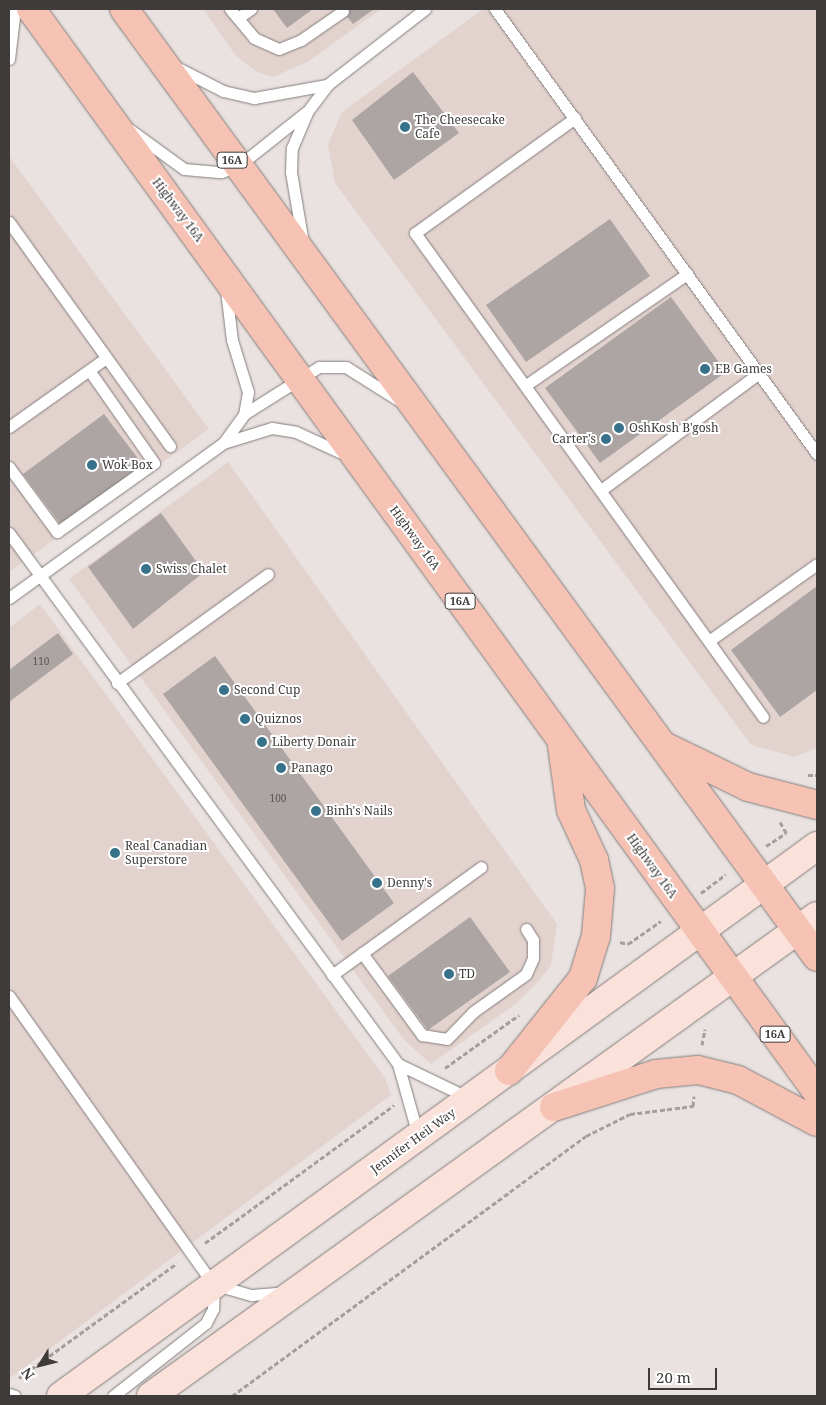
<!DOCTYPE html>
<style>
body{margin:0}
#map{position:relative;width:826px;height:1405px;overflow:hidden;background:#e9e2e0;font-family:"Noto Serif",serif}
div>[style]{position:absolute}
.built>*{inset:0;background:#e3d3cf}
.building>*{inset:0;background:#aca5a3}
.path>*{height:3px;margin-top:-1.5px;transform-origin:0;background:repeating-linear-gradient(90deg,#a49f9d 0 5px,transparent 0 7.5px)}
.roads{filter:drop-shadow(0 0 1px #837d7b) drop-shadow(0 0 1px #837d7b)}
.lane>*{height:11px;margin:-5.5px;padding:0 5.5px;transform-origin:5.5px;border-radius:5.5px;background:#fff}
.secondary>*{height:28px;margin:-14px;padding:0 14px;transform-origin:14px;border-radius:14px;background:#fae1da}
.primary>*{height:28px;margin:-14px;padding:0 14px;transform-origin:14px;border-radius:14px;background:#f5c2b4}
.dots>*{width:14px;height:14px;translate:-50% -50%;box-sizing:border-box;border:2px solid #fff;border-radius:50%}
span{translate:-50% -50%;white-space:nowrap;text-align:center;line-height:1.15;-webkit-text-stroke:4px #fff;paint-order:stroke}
.number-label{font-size:10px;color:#5a5654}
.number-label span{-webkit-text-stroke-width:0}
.shield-label span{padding:1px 4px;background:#fff;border:1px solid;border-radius:4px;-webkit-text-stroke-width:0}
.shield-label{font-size:11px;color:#3e3b3a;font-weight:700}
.poi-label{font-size:12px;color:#3e3b3a}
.left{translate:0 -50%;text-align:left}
.right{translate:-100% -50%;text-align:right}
.street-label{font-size:12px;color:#3e3b3a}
.frame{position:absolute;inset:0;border:10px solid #3e3b3a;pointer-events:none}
.north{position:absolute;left:15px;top:1340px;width:50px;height:50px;-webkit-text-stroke:4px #fff;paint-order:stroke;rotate:234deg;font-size:14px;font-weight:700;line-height:20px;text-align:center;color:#3e3b3a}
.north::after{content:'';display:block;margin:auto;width:18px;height:22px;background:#3e3b3a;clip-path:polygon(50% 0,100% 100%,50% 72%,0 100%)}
.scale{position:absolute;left:648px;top:1368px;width:69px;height:22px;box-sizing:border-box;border:2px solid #3e3b3a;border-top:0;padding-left:6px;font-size:15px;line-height:18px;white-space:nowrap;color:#3e3b3a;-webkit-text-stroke:4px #fff;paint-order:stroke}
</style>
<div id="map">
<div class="built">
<i style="clip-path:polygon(203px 9px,381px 9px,309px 61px,273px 77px,257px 72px,236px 56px)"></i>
<i style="clip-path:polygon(483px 9px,817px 9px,817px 748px,795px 757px,751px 745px,335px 183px,328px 144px,342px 112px)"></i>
<i style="clip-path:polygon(9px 156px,209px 429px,9px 572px)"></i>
<i style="clip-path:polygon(228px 462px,557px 924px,551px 966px,537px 983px,517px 1003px,431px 1064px,404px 1040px,69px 579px)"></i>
<i style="clip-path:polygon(40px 604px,385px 1078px,391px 1095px,9px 1379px,9px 628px)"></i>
</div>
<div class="building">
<i style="clip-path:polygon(273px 9px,313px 9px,287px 28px)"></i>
<i style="clip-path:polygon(341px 9px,374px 9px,353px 24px)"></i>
<i style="clip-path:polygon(413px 72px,459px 133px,394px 180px,352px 120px)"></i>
<i style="clip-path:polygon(610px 219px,650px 276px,526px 362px,486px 305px)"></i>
<i style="clip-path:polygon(671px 297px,726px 372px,600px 463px,545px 388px)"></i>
<i style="clip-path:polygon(104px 414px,143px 465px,62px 526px,23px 474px)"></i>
<i style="clip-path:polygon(161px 513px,204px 572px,133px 629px,88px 567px)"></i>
<i style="clip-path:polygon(817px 586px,817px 690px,780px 717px,731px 650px)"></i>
<i style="clip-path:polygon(58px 633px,73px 654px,9px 702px,9px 670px)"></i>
<i style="clip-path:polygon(215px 656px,394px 903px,342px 941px,163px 694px)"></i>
<i style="clip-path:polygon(470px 917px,510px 972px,428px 1030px,388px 976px)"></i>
</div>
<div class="path">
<i style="left:808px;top:775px;width:9px"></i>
<i style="left:780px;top:822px;width:14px;rotate:60deg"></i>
<i style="left:766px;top:846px;width:24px;rotate:-33deg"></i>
<i style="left:701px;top:893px;width:31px;rotate:-37deg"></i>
<i style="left:620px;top:942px;width:8px;rotate:14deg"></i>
<i style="left:628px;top:944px;width:40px;rotate:-34.9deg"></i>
<i style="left:702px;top:1045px;width:16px;rotate:-79deg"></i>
<i style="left:445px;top:1068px;width:91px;rotate:-35.6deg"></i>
<i style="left:205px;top:1243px;width:234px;rotate:-36.1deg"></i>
<i style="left:19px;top:1378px;width:195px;rotate:-36deg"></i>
<i style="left:232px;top:1396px;width:439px;rotate:-36.3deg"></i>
<i style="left:586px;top:1136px;width:49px;rotate:-26.6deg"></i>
<i style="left:630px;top:1114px;width:64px;rotate:-7.2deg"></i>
<i style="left:693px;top:1106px;width:10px;rotate:-84deg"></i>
</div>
<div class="roads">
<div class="lane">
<i style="left:230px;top:9px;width:38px;rotate:50deg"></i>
<i style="left:254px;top:38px;width:27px;rotate:24deg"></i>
<i style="left:279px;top:49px;width:24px;rotate:-22deg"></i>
<i style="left:301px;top:40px;width:51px;rotate:-34.6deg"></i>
<i style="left:495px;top:9px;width:549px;rotate:54.11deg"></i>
<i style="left:238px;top:18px;width:16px;rotate:-35deg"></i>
<i style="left:9px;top:59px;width:50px;rotate:-83.2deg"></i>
<i style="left:174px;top:66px;width:55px;rotate:27deg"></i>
<i style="left:223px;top:91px;width:32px;rotate:13deg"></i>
<i style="left:254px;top:98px;width:74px;rotate:-10.1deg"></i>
<i style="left:575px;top:118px;width:197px;rotate:144.3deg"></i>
<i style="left:415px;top:233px;width:596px;rotate:54.28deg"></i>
<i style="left:129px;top:129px;width:68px;rotate:36deg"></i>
<i style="left:184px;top:169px;width:37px;rotate:5deg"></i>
<i style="left:221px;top:172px;width:17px;rotate:-17deg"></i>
<i style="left:237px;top:167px;width:87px;rotate:-38.5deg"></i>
<i style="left:9px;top:222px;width:276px;rotate:54.3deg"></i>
<i style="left:303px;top:243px;width:72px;rotate:-99.6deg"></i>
<i style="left:291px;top:172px;width:24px;rotate:-88deg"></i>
<i style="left:292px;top:148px;width:39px;rotate:-67deg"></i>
<i style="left:307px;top:112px;width:34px;rotate:-53deg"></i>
<i style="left:327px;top:85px;width:124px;rotate:-37.8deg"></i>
<i style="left:226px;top:290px;width:50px;rotate:83.2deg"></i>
<i style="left:232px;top:340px;width:54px;rotate:72.9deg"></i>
<i style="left:248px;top:392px;width:22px;rotate:100deg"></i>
<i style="left:526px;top:385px;width:196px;rotate:-34.6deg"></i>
<i style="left:9px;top:427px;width:119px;rotate:-35.4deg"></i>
<i style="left:224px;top:442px;width:34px;rotate:-54deg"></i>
<i style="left:244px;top:414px;width:89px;rotate:-32.1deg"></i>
<i style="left:319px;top:367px;width:27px"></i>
<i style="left:346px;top:367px;width:62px;rotate:32.4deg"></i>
<i style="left:9px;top:467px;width:81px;rotate:53.6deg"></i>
<i style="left:57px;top:532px;width:119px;rotate:-35.4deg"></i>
<i style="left:154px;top:463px;width:113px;rotate:-125deg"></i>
<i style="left:601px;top:490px;width:197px;rotate:-36.5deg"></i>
<i style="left:9px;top:533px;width:658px;rotate:53.77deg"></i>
<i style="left:398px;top:1064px;width:74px;rotate:74.3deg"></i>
<i style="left:9px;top:598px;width:264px;rotate:-35.9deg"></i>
<i style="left:223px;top:443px;width:51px;rotate:-17deg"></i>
<i style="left:272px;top:428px;width:24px;rotate:9deg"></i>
<i style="left:296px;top:432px;width:55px;rotate:24.7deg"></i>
<i style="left:710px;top:640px;width:131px;rotate:-35.4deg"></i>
<i style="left:117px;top:683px;width:186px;rotate:-35.8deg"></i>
<i style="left:362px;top:953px;width:102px;rotate:53.8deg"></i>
<i style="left:422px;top:1035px;width:25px;rotate:9deg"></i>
<i style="left:447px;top:1039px;width:37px;rotate:-46deg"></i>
<i style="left:473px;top:1012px;width:65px;rotate:-35.6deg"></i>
<i style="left:526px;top:974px;width:17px;rotate:-66deg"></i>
<i style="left:533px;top:958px;width:18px;rotate:-90deg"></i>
<i style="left:533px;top:940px;width:13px;rotate:-122deg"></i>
<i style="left:332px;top:975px;width:184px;rotate:-35.9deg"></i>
<i style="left:9px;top:996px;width:354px;rotate:54.7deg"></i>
<i style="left:214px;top:1285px;width:24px;rotate:92deg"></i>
<i style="left:213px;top:1309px;width:16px;rotate:117deg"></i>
<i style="left:206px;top:1323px;width:118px;rotate:141.9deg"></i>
<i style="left:398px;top:1064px;width:79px;rotate:25.6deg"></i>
<i style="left:216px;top:1285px;width:37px;rotate:16deg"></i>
<i style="left:252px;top:1295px;width:32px;rotate:-5deg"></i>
<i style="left:9px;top:1394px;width:6px;rotate:18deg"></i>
</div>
<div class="secondary">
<i style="left:61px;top:1396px;width:935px;rotate:-36.04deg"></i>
<i style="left:151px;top:1396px;width:821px;rotate:-35.78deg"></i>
</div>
<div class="primary">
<i style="left:31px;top:9px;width:1338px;rotate:54.03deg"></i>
<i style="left:124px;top:9px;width:1174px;rotate:53.83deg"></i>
<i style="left:664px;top:746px;width:93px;rotate:26deg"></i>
<i style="left:748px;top:787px;width:71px;rotate:14.6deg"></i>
<i style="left:509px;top:1071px;width:119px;rotate:-51.5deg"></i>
<i style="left:583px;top:978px;width:44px;rotate:-72.8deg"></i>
<i style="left:596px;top:936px;width:48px;rotate:-85.2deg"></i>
<i style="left:600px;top:888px;width:29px;rotate:-102deg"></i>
<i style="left:594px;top:860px;width:55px;rotate:-114.7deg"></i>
<i style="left:571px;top:810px;width:65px;rotate:-98deg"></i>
<i style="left:554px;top:1107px;width:107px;rotate:-17.9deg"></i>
<i style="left:656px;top:1074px;width:42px;rotate:-5.4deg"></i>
<i style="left:698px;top:1070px;width:41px;rotate:14deg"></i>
<i style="left:738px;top:1080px;width:89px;rotate:28deg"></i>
</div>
</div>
<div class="dots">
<i style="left:405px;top:127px;background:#37718a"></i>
<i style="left:705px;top:369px;background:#37718a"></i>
<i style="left:619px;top:428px;background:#37718a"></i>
<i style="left:606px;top:439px;background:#37718a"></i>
<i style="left:92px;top:465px;background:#37718a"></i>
<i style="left:146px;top:569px;background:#37718a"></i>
<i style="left:224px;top:690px;background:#37718a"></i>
<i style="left:245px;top:719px;background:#37718a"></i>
<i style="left:262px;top:742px;background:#37718a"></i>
<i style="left:281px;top:768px;background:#37718a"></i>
<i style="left:316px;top:811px;background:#37718a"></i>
<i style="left:115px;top:853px;background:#37718a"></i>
<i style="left:377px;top:883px;background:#37718a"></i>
<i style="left:449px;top:974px;background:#37718a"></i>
</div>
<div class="number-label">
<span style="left:41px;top:662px">110</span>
<span style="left:278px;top:799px">100</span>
</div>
<div class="shield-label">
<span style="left:232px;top:160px">16A</span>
<span style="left:460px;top:601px">16A</span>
<span style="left:775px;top:1034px">16A</span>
</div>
<div class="poi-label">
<span class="left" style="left:415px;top:127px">The Cheesecake<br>Cafe</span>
<span class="left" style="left:715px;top:369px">EB Games</span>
<span class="left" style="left:629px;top:428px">OshKosh B'gosh</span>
<span class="right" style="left:596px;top:439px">Carter's</span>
<span class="left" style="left:102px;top:465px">Wok Box</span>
<span class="left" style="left:156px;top:569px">Swiss Chalet</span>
<span class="left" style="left:234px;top:690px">Second Cup</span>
<span class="left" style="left:255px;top:719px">Quiznos</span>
<span class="left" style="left:272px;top:742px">Liberty Donair</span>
<span class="left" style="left:291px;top:768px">Panago</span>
<span class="left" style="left:326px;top:811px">Binh's Nails</span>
<span class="left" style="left:125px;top:853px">Real Canadian<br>Superstore</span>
<span class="left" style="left:387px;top:883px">Denny's</span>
<span class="left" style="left:459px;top:974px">TD</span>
</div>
<div class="street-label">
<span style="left:178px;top:210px;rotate:53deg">Highway 16A</span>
<span style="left:415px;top:538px;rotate:54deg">Highway 16A</span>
<span style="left:652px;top:866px;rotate:54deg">Highway 16A</span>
<span style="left:413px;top:1141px;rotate:-36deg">Jennifer Heil Way</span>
</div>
<div class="frame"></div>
<div class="north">N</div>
<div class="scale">20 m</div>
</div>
